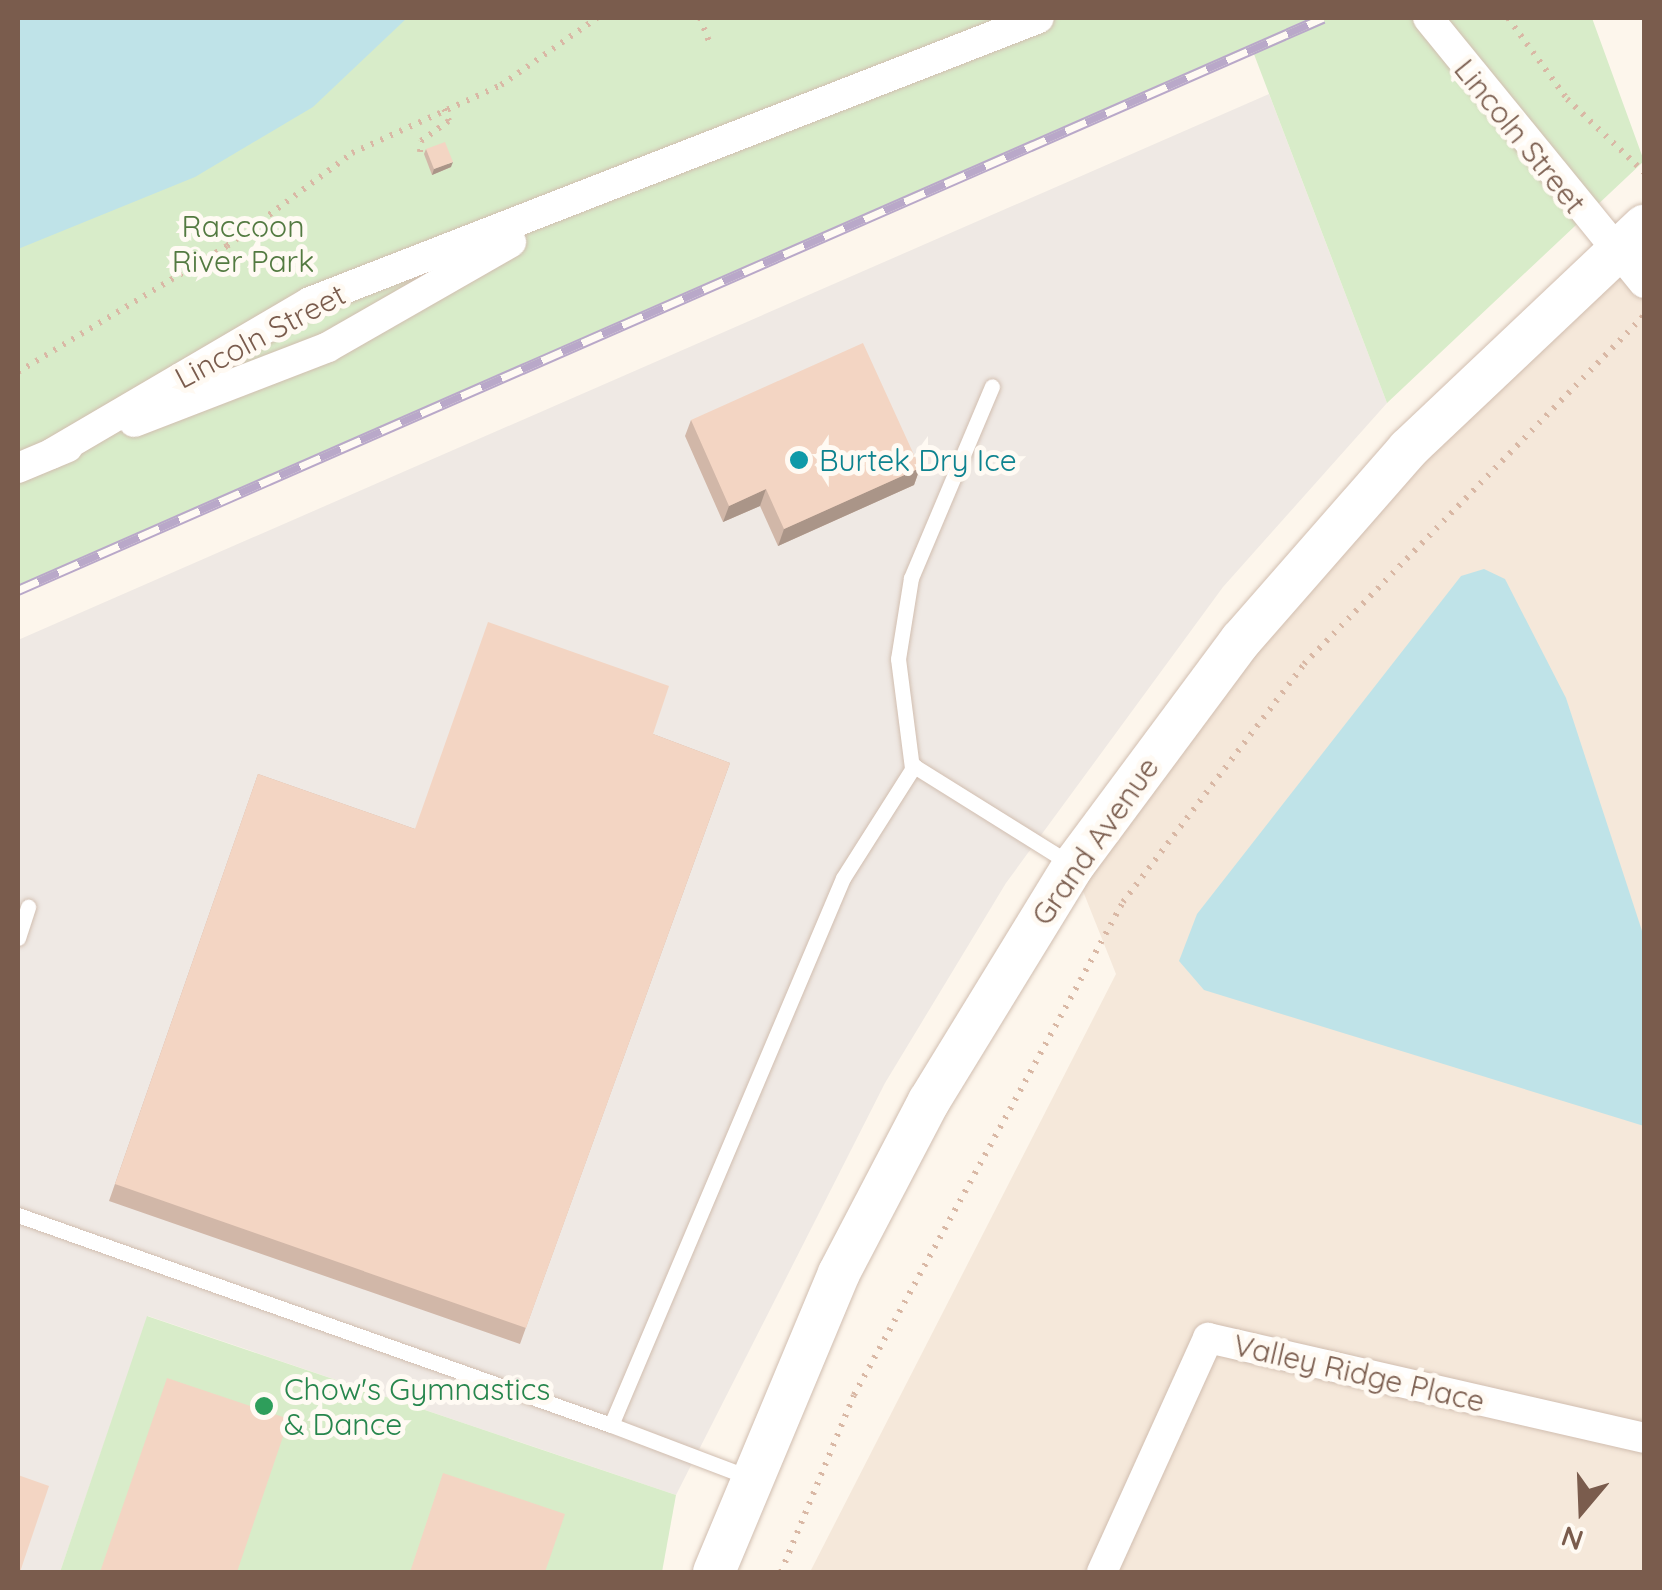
<!DOCTYPE html>
<style>
body{margin:0}
#map{position:relative;width:1662px;height:1590px;overflow:hidden;background:#fdf6ec;font-family:Quicksand,sans-serif}
div>[style]{position:absolute}
.residential>*{inset:0;background:#f5e8da}
.industrial>*{inset:0;background:#efe9e4}
.green>*{inset:0;background:#d8ecc9}
.water>*{inset:0;background:#bfe3e8}
.path>*{height:6px;margin-top:-3px;transform-origin:0;background:repeating-linear-gradient(90deg,#d9b8a5 0 2.5px,transparent 0 10.5px)}
.roads{filter:drop-shadow(0 0 2px #d1beb0) drop-shadow(0 0 2px #d1beb0)}
.service>*{height:15px;margin:-7.5px;padding:0 7.5px;transform-origin:7.5px;border-radius:7.5px;background:#fff}
.minor>*{height:30px;margin:-15px;padding:0 15px;transform-origin:15px;border-radius:15px;background:#fff}
.secondary>*{height:42px;margin:-21px;padding:0 21px;transform-origin:21px;border-radius:21px;background:#fff}
.rail>*{height:11px;margin-top:-5.5px;transform-origin:0;background:repeating-linear-gradient(90deg,#fffaf3 0 22px,#b9a8c9 0 44px);box-sizing:border-box;border-block:2px solid #b9a8c9}
.wall>*{inset:0;background:#d1b7a8}
.shaded-wall>*{inset:0;background:#aa9588}
.building>*{inset:0;background:#f3d5c3}
.dots>*{width:28px;height:28px;translate:-50% -50%;box-sizing:border-box;border:5px solid #fffaf3;border-radius:50%}
span{translate:-50% -50%;white-space:nowrap;text-align:center;line-height:1.15;-webkit-text-stroke:10px #fffaf3;paint-order:stroke}
.street-label{font-size:30px;color:#7a5c4d}
.park-label{font-size:30px;color:#537a41}
.culture-label{font-size:30px;color:#0d838f}
.left{translate:0 -50%;text-align:left}
.leisure-label{font-size:30px;color:#27864d}
.frame{position:absolute;inset:0;border:20px solid #7a5c4d;pointer-events:none}
.north{position:absolute;left:1532px;top:1460px;width:100px;height:100px;-webkit-text-stroke:8px #fffaf3;paint-order:stroke;rotate:199deg;font-size:28px;font-weight:700;line-height:40px;text-align:center;color:#7a5c4d}
.north::after{content:'';display:block;margin:auto;width:35px;height:45px;background:#7a5c4d;clip-path:polygon(50% 0,100% 100%,50% 72%,0 100%)}
</style>
<div id="map">
<div class="residential">
<i style="clip-path:polygon(1644px 226px,1644px 1572px,810px 1572px,1116px 974px,1073px 866px,1241px 640px)"></i>
</div>
<div class="industrial">
<i style="clip-path:polygon(1269px 94px,1387px 403px,1223px 587px,1006px 883px,885px 1083px,676px 1495px,148px 1316px,60px 1572px,18px 1572px,18px 640px)"></i>
</div>
<div class="green">
<i style="clip-path:polygon(18px 18px,1592px 18px,1644px 161px,1387px 403px,1252px 49px,18px 590px)"></i>
<i style="clip-path:polygon(147px 1316px,676px 1495px,662px 1572px,60px 1572px)"></i>
</div>
<div class="water">
<i style="clip-path:polygon(18px 18px,407px 18px,313px 107px,195px 177px,18px 249px)"></i>
<i style="clip-path:polygon(1484px 569px,1505px 579px,1566px 698px,1644px 937px,1644px 1126px,1204px 990px,1179px 961px,1197px 914px,1461px 576px)"></i>
</div>
<div class="path">
<i style="left:700px;top:18px;width:31px;rotate:69deg"></i>
<i style="left:1508px;top:18px;width:100px;rotate:53.9deg"></i>
<i style="left:1567px;top:99px;width:106px;rotate:43.5deg"></i>
<i style="left:420px;top:152px;width:11px;rotate:-85deg"></i>
<i style="left:421px;top:141px;width:34px;rotate:-36deg"></i>
<i style="left:449px;top:121px;width:14px;rotate:-111deg"></i>
<i style="left:18px;top:372px;width:244px;rotate:-31.1deg"></i>
<i style="left:227px;top:246px;width:156px;rotate:-36.6deg"></i>
<i style="left:352px;top:153px;width:164px;rotate:-24.5deg"></i>
<i style="left:501px;top:85px;width:117px;rotate:-34.9deg"></i>
<i style="left:781px;top:1572px;width:191px;rotate:-67.6deg"></i>
<i style="left:854px;top:1395px;width:562px;rotate:-61.38deg"></i>
<i style="left:1123px;top:902px;width:299px;rotate:-52.7deg"></i>
<i style="left:1304px;top:664px;width:487px;rotate:-45.7deg"></i>
</div>
<div class="roads">
<div class="service">
<i style="left:912px;top:768px;width:110px;rotate:-97.3deg"></i>
<i style="left:898px;top:659px;width:82px;rotate:-80.9deg"></i>
<i style="left:911px;top:578px;width:208px;rotate:-67.1deg"></i>
<i style="left:18px;top:938px;width:33px;rotate:-72deg"></i>
<i style="left:18px;top:1215px;width:629px;rotate:19.5deg"></i>
<i style="left:748px;top:1477px;width:147px;rotate:-159.2deg"></i>
<i style="left:611px;top:1425px;width:594px;rotate:-67.02deg"></i>
<i style="left:843px;top:878px;width:133px;rotate:-57.6deg"></i>
<i style="left:914px;top:766px;width:183px;rotate:32deg"></i>
</div>
<div class="minor">
<i style="left:1428px;top:18px;width:342px;rotate:50.8deg"></i>
<i style="left:134px;top:422px;width:208px;rotate:-21.1deg"></i>
<i style="left:328px;top:347px;width:211px;rotate:-29.8deg"></i>
<i style="left:51px;top:454px;width:300px;rotate:-30.4deg"></i>
<i style="left:310px;top:302px;width:782px;rotate:-21.28deg"></i>
<i style="left:18px;top:468px;width:54px;rotate:-22.8deg"></i>
<i style="left:1102px;top:1572px;width:257px;rotate:-65.6deg"></i>
<i style="left:1208px;top:1338px;width:447px;rotate:12.9deg"></i>
</div>
<div class="secondary">
<i style="left:714px;top:1572px;width:324px;rotate:-67.3deg"></i>
<i style="left:839px;top:1273px;width:194px;rotate:-62.4deg"></i>
<i style="left:929px;top:1101px;width:276px;rotate:-58.5deg"></i>
<i style="left:1073px;top:866px;width:282px;rotate:-53.4deg"></i>
<i style="left:1241px;top:640px;width:254px;rotate:-48.8deg"></i>
<i style="left:1408px;top:449px;width:325px;rotate:-43.4deg"></i>
</div>
</div>
<div class="rail">
<i style="left:18px;top:590px;width:1425px;rotate:-23.67deg"></i>
</div>
<div class="wall">
<i style="clip-path:polygon(426px 149px,451px 167px,432px 175px,424px 154px)"></i>
<i style="clip-path:polygon(691px 420px,920px 468px,914px 485px,778px 546px,760px 506px,723px 522px,685px 436px)"></i>
<i style="clip-path:polygon(653px 734px,730px 763px,520px 1344px,109px 1201px,258px 774px,415px 829px)"></i>
</div>
<div class="shaded-wall">
<i style="clip-path:polygon(453px 162px,451px 167px,432px 175px,434px 169px)"></i>
<i style="clip-path:polygon(920px 468px,914px 485px,778px 546px,784px 529px)"></i>
<i style="clip-path:polygon(766px 489px,760px 506px,723px 522px,729px 506px)"></i>
</div>
<div class="building">
<i style="clip-path:polygon(445px 142px,453px 162px,434px 169px,426px 149px)"></i>
<i style="clip-path:polygon(863px 343px,920px 468px,784px 529px,766px 489px,729px 506px,691px 420px)"></i>
<i style="clip-path:polygon(488px 622px,669px 686px,653px 734px,730px 763px,526px 1328px,115px 1184px,258px 774px,415px 829px)"></i>
<i style="clip-path:polygon(167px 1378px,289px 1419px,237px 1572px,100px 1572px)"></i>
<i style="clip-path:polygon(443px 1473px,565px 1514px,545px 1572px,410px 1572px)"></i>
<i style="clip-path:polygon(18px 1475px,49px 1486px,20px 1572px,18px 1572px)"></i>
</div>
<div class="dots">
<i style="left:799px;top:460px;background:#0f9aa8"></i>
<i style="left:264px;top:1406px;background:#2e9e5b"></i>
</div>
<div class="street-label">
<span style="left:1520px;top:136px;rotate:51deg">Lincoln Street</span>
<span style="left:260px;top:336px;rotate:-28deg">Lincoln Street</span>
<span style="left:1095px;top:841px;rotate:-55deg">Grand Avenue</span>
<span style="left:1359px;top:1373px;rotate:13deg">Valley Ridge Place</span>
</div>
<div class="park-label">
<span style="left:243px;top:243px">Raccoon<br>River Park</span>
</div>
<div class="culture-label">
<span class="left" style="left:819px;top:460px">Burtek Dry Ice</span>
</div>
<div class="leisure-label">
<span class="left" style="left:284px;top:1406px">Chow's Gymnastics<br>&amp; Dance</span>
</div>
<div class="frame"></div>
<div class="north">N</div>
</div>
